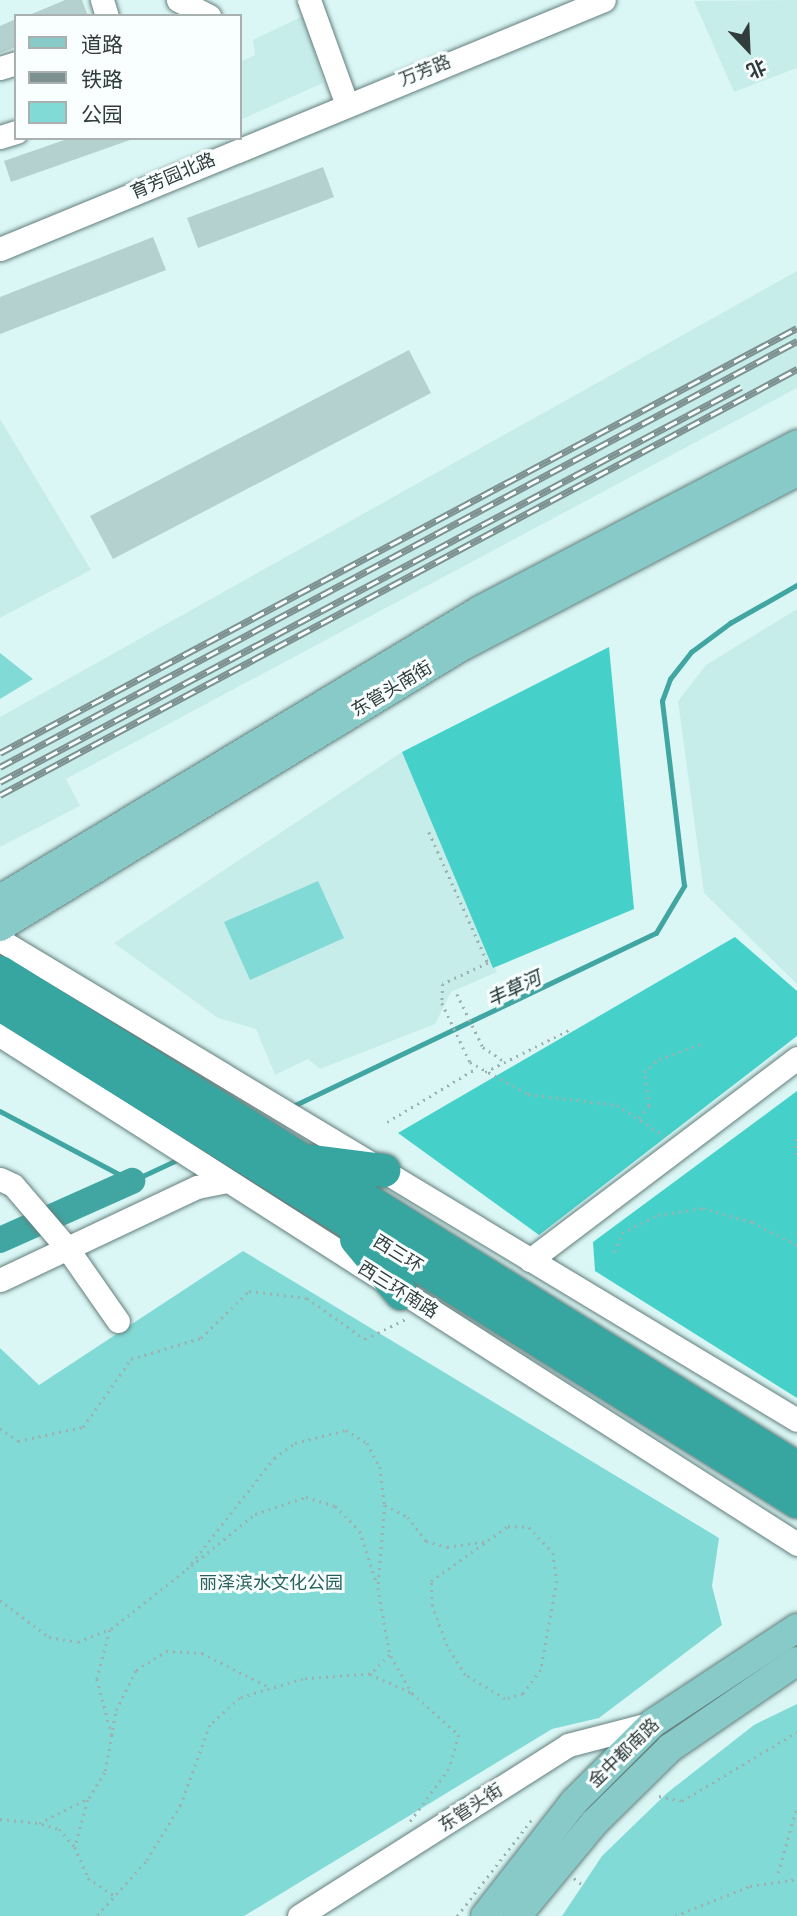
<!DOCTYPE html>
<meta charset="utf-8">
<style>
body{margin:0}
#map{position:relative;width:797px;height:1916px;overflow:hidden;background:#daf7f5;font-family:"Fira Sans Condensed","Noto Sans SC",sans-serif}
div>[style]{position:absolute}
.built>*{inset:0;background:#c7edea}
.green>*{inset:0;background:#82dad6}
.forest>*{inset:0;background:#46d0ca}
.stream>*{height:4.5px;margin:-2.25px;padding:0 2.25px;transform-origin:2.25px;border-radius:2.25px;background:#41a6a2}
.river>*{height:26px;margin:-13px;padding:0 13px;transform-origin:13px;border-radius:13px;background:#41a6a2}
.building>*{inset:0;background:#b5d1cf}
.path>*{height:2.5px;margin-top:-1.25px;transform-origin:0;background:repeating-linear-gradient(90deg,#9bb2b0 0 2px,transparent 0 7px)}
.roads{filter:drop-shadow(0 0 2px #637e7c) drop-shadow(0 0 2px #637e7c)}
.minor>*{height:23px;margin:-11.5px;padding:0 11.5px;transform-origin:11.5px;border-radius:11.5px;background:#fff}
.major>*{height:28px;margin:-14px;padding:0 14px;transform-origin:14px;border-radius:14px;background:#87cac7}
.highway>*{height:33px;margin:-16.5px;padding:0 16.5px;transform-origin:16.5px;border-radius:16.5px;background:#37a6a1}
.rail>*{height:7px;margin-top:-3.5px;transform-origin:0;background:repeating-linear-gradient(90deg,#f9fffe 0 13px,#7d9190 0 26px);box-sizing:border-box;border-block:2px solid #7d9190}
span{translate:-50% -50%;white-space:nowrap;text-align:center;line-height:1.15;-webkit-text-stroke:6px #f9fffe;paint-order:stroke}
.street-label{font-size:18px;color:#313d3c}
.park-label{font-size:18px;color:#29615e}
.water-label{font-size:19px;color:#203735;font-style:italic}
.legend{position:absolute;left:14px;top:14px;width:228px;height:126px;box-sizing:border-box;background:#f9fffe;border:2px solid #a9b1b0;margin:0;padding:9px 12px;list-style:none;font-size:21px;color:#313d3c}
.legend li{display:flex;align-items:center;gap:14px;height:35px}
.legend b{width:35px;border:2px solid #a9b1b0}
.north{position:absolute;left:713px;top:14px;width:70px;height:70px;-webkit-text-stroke:5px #f9fffe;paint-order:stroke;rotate:157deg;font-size:19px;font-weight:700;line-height:28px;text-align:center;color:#313d3c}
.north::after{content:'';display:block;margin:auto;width:24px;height:32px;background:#313d3c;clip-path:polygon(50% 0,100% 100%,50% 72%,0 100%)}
</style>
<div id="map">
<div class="built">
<i style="clip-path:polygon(797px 0,797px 68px,734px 92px,694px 1px)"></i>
<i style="clip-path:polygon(305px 15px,323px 83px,240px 120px,240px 62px,255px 55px,253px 40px)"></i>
<i style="clip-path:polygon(797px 271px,797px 388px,66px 779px,80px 806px,0 847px,0 717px)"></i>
<i style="clip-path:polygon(0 419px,91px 570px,0 618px)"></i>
<i style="clip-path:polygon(797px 609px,797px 984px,704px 893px,678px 701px,706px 665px)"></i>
<i style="clip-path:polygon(402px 752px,497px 972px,451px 992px,435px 1024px,320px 1069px,308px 1059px,275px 1075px,256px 1029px,218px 1018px,114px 943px)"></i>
</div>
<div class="green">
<i style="clip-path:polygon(0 653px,33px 679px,0 699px)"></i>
<i style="clip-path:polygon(318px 881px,344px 938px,250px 980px,224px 922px)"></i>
<i style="clip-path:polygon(243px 1251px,719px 1538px,712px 1586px,722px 1625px,599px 1718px,552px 1729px,244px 1916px,0 1916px,0 1348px,39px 1385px)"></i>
<i style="clip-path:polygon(797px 1704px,797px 1916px,562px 1916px,602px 1856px,667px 1793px,754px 1725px)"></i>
</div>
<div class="forest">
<i style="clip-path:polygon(609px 647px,634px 909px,493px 968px,402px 752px)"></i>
<i style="clip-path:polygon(735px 937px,797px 991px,797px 1036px,539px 1235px,398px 1133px)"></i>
<i style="clip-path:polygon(797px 1091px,797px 1398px,595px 1271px,593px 1242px)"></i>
</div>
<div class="stream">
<i style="left:291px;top:1107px;width:404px;rotate:-25.5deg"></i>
<i style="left:656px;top:933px;width:55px;rotate:-59.2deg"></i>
<i style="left:684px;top:886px;width:186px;rotate:-96.8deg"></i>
<i style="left:662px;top:701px;width:23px;rotate:-70deg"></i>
<i style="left:670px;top:679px;width:34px;rotate:-52deg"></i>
<i style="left:691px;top:652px;width:49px;rotate:-36.6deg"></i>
<i style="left:730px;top:623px;width:77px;rotate:-29.6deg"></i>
<i style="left:0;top:1111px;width:149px;rotate:27.9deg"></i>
<i style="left:132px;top:1181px;width:52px;rotate:-25.1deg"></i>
</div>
<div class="river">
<i style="left:0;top:1240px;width:145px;rotate:-24.1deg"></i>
</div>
<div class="building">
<i style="clip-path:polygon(65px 0,82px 0,88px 16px,27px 16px)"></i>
<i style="clip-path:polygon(16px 19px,16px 47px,0 53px,0 26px)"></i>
<i style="clip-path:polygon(70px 138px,130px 140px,11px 182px,4px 161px)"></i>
<i style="clip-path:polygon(323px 167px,334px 197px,198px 248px,187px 218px)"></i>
<i style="clip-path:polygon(153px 237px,166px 270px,0 334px,0 297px)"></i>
<i style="clip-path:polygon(409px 350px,431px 393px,113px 559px,90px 516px)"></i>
</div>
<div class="path">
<i style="left:429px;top:832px;width:144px;rotate:65.8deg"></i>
<i style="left:488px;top:963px;width:50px;rotate:155deg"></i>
<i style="left:443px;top:984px;width:19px;rotate:93deg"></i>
<i style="left:442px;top:1003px;width:65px;rotate:64.6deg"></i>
<i style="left:470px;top:1062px;width:66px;rotate:28.9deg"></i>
<i style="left:528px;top:1094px;width:90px;rotate:7deg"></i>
<i style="left:617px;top:1105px;width:57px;rotate:32.9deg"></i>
<i style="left:457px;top:994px;width:59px;rotate:63.9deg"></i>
<i style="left:483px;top:1047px;width:25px;rotate:34deg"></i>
<i style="left:485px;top:1072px;width:96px;rotate:-26.6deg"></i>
<i style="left:639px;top:1118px;width:16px;rotate:-50deg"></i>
<i style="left:649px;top:1106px;width:34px;rotate:-98deg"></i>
<i style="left:644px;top:1072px;width:20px;rotate:-41deg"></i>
<i style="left:659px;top:1059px;width:45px;rotate:-19.7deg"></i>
<i style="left:387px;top:1122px;width:105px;rotate:-31deg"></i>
<i style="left:797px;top:1139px;width:20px;rotate:90deg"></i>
<i style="left:614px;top:1252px;width:21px;rotate:-67deg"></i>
<i style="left:622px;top:1233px;width:40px;rotate:-26.6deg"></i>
<i style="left:658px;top:1215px;width:46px;rotate:-8.8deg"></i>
<i style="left:703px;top:1208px;width:51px;rotate:15.9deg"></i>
<i style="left:752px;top:1222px;width:51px;rotate:27.1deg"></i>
<i style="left:0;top:1428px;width:22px;rotate:36deg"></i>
<i style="left:18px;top:1441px;width:66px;rotate:-12.2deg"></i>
<i style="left:83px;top:1427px;width:83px;rotate:-54.8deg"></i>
<i style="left:131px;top:1359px;width:73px;rotate:-16.7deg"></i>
<i style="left:201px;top:1338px;width:67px;rotate:-44.4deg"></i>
<i style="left:249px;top:1291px;width:58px;rotate:6.9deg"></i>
<i style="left:307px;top:1298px;width:71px;rotate:35.3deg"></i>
<i style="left:365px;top:1339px;width:48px;rotate:-26deg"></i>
<i style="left:385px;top:1505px;width:26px;rotate:28deg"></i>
<i style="left:408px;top:1517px;width:30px;rotate:53deg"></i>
<i style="left:426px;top:1541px;width:22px;rotate:16deg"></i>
<i style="left:447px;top:1547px;width:41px;rotate:-8.3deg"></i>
<i style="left:508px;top:1526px;width:21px;rotate:3deg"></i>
<i style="left:529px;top:1527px;width:35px;rotate:47deg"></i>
<i style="left:553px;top:1553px;width:28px;rotate:82deg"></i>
<i style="left:557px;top:1581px;width:90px;rotate:100.2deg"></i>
<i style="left:541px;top:1670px;width:30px;rotate:127deg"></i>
<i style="left:523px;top:1694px;width:19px;rotate:164deg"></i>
<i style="left:505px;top:1699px;width:47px;rotate:-149deg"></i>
<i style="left:465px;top:1675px;width:34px;rotate:-122deg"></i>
<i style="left:447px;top:1646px;width:43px;rotate:-110.6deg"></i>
<i style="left:432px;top:1606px;width:25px;rotate:-92deg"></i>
<i style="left:431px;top:1581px;width:95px;rotate:-35.5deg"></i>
<i style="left:191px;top:1566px;width:82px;rotate:-39.1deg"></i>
<i style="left:255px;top:1514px;width:54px;rotate:-18.4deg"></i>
<i style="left:306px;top:1497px;width:30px;rotate:17deg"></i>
<i style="left:335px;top:1506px;width:35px;rotate:45deg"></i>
<i style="left:360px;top:1531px;width:52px;rotate:72.3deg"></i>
<i style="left:0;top:1600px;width:61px;rotate:37.1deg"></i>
<i style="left:49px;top:1637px;width:29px;rotate:10deg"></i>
<i style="left:78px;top:1642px;width:35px;rotate:-22deg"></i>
<i style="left:111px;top:1629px;width:97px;rotate:-38.3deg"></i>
<i style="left:187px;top:1569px;width:141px;rotate:-51.9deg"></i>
<i style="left:274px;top:1458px;width:26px;rotate:-36deg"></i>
<i style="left:295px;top:1443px;width:53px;rotate:-14.3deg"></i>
<i style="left:346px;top:1430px;width:25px;rotate:32deg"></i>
<i style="left:367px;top:1443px;width:27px;rotate:62deg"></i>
<i style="left:380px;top:1467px;width:38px;rotate:83deg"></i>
<i style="left:385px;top:1505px;width:83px;rotate:94.8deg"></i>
<i style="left:378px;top:1588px;width:68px;rotate:79.8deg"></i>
<i style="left:390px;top:1655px;width:28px;rotate:136deg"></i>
<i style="left:370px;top:1674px;width:67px;rotate:175.7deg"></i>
<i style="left:303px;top:1679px;width:66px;rotate:163.2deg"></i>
<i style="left:240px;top:1698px;width:40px;rotate:138deg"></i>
<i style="left:210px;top:1725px;width:85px;rotate:109.9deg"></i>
<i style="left:181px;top:1805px;width:67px;rotate:121.6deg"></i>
<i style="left:146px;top:1862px;width:73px;rotate:132.2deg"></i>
<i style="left:110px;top:1630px;width:51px;rotate:104.9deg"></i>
<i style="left:97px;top:1679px;width:58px;rotate:75deg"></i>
<i style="left:391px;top:1656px;width:43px;rotate:60.4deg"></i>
<i style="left:370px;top:1674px;width:46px;rotate:24.3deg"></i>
<i style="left:412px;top:1693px;width:63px;rotate:41.8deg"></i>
<i style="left:459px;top:1735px;width:35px;rotate:106deg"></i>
<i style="left:449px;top:1769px;width:66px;rotate:126.3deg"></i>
<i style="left:659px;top:1796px;width:24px;rotate:12deg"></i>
<i style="left:682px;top:1801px;width:134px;rotate:-31deg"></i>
<i style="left:88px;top:1800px;width:49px;rotate:105.5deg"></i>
<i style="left:75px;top:1847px;width:34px;rotate:67deg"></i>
<i style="left:88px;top:1878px;width:32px;rotate:34deg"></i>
<i style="left:0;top:1819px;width:39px;rotate:6deg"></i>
<i style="left:39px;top:1823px;width:56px;rotate:-26.6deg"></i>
<i style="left:89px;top:1798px;width:31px;rotate:-59deg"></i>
<i style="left:105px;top:1771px;width:62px;rotate:-79.8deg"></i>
<i style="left:116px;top:1710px;width:45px;rotate:-63.4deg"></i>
<i style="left:136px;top:1670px;width:36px;rotate:-32deg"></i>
<i style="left:166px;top:1651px;width:36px;rotate:3deg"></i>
<i style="left:202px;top:1653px;width:73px;rotate:26.9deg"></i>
<i style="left:42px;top:1824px;width:18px;rotate:16deg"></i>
<i style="left:59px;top:1829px;width:24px;rotate:48deg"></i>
<i style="left:778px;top:1873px;width:70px;rotate:-74.2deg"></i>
<i style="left:574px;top:1878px;width:11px;rotate:38deg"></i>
<i style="left:457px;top:1916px;width:124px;rotate:-52.2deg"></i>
<i style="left:675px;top:1916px;width:81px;rotate:-21.8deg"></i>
<i style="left:750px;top:1886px;width:48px;rotate:-8.5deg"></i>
</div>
<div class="roads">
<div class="minor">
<i style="left:102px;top:0;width:17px;rotate:73deg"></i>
<i style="left:178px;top:0;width:35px;rotate:27deg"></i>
<i style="left:309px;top:0;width:109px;rotate:70.1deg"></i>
<i style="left:0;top:68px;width:17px;rotate:-17deg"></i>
<i style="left:0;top:137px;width:17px;rotate:-17deg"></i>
<i style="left:0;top:249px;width:653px;rotate:-22.4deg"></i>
<i style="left:0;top:940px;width:930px;rotate:31.06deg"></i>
<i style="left:0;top:1035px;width:946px;rotate:32.56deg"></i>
<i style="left:0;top:1179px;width:14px;rotate:25deg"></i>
<i style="left:13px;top:1185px;width:83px;rotate:49.4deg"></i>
<i style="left:67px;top:1248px;width:89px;rotate:55.1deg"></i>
<i style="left:530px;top:1260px;width:335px;rotate:-37.1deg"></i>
<i style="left:0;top:1280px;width:218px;rotate:-25.3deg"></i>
<i style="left:197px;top:1187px;width:31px;rotate:-11deg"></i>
<i style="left:299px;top:1916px;width:319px;rotate:-32.4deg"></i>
<i style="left:568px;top:1745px;width:88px;rotate:-14.5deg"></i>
</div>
<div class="major">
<i style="left:0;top:899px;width:560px;rotate:-31.05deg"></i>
<i style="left:480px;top:610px;width:358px;rotate:-27.6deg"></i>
<i style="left:0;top:927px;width:539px;rotate:-31.27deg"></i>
<i style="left:461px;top:647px;width:379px;rotate:-27.5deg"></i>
<i style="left:485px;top:1916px;width:145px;rotate:-52deg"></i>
<i style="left:574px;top:1802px;width:112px;rotate:-45deg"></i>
<i style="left:653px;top:1723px;width:173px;rotate:-33.4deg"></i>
<i style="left:517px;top:1916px;width:121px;rotate:-50.4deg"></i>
<i style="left:594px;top:1823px;width:107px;rotate:-44.6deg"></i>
<i style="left:670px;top:1748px;width:154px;rotate:-34.4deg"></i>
</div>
<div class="highway">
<i style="left:0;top:972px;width:939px;rotate:31.9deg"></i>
<i style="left:0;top:1004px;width:939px;rotate:31.95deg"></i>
<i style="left:313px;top:1161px;width:71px;rotate:7.3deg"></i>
<i style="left:356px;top:1239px;width:70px;rotate:50.2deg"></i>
</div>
</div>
<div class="rail">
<i style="left:0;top:753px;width:903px;rotate:-28.07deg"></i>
<i style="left:0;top:767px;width:904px;rotate:-28.12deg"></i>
<i style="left:0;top:782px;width:840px;rotate:-28.06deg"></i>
<i style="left:0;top:795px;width:904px;rotate:-28.12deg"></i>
</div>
<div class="street-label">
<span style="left:425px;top:71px;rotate:-22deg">万芳路</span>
<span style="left:173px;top:176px;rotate:-23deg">育芳园北路</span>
<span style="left:392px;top:689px;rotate:-31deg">东管头南街</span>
<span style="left:398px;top:1254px;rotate:32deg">西三环</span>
<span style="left:398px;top:1290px;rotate:32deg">西三环南路</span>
<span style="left:624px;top:1753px;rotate:-44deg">金中都南路</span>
<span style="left:471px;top:1808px;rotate:-33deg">东管头街</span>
</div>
<div class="park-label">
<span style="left:271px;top:1583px">丽泽滨水文化公园</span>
</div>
<div class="water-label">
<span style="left:514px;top:989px;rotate:-25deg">丰草河</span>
</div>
<ul class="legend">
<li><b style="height:9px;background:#87cac7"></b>道路</li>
<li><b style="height:9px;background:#7d9190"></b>铁路</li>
<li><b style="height:19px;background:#82dad6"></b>公园</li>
</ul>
<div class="north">北</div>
</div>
